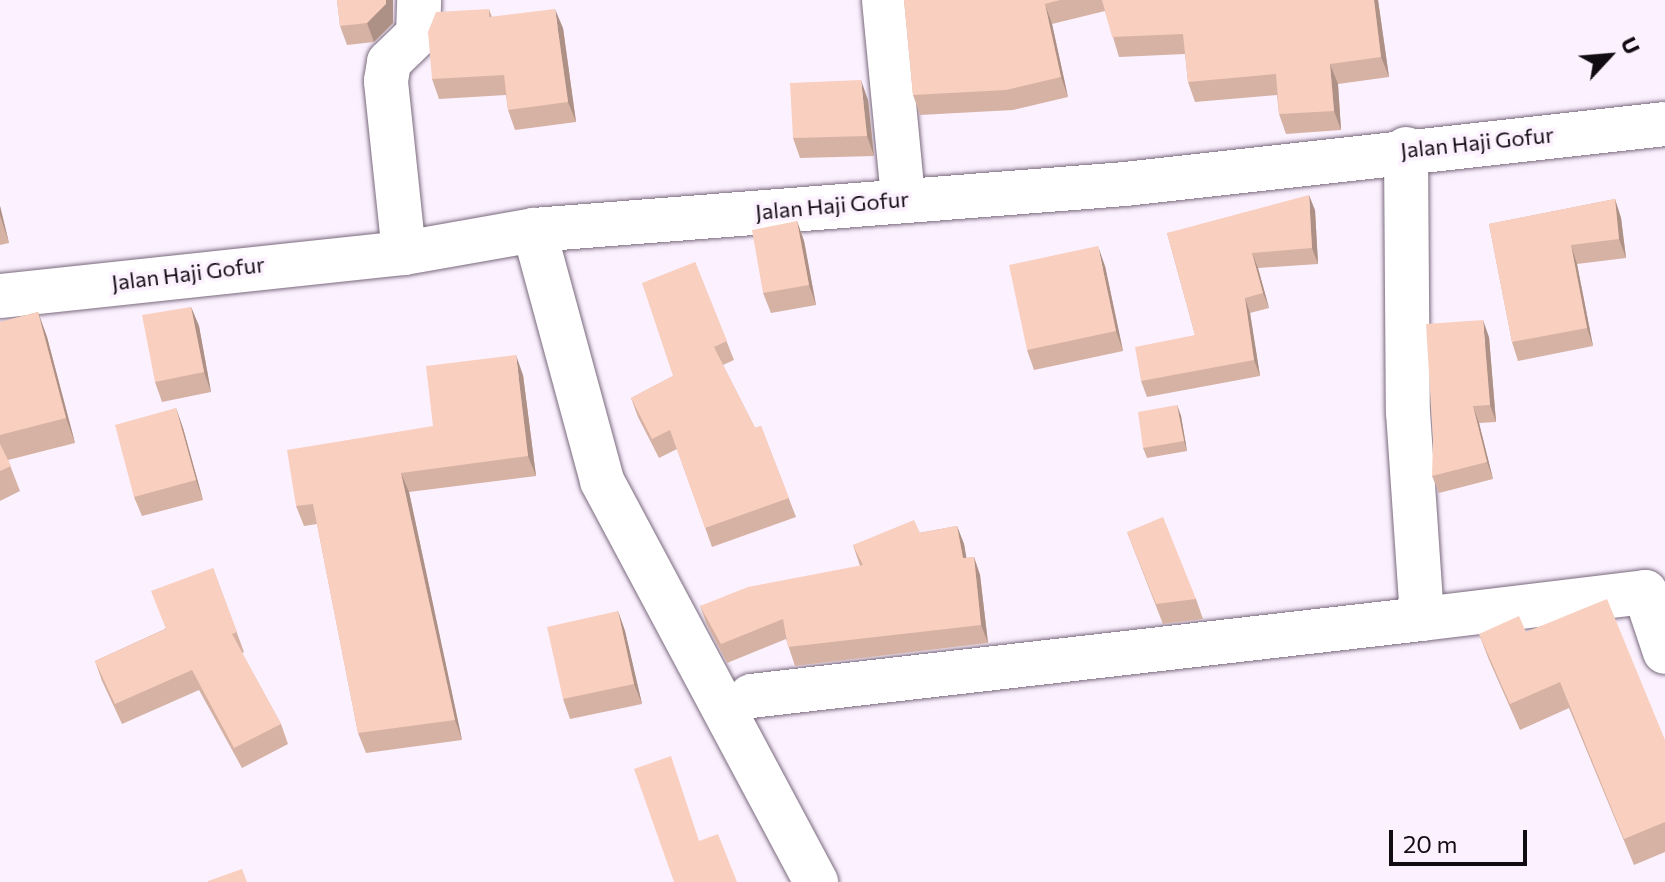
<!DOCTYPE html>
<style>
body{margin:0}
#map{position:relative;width:1665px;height:882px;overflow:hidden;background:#fcf1ff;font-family:Commissioner,sans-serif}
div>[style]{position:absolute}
.roads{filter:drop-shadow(0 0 2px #79697d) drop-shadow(0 0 2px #79697d)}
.minor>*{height:44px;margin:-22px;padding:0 22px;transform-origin:22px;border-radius:22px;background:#fff}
.wall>*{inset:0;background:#d6b2a4}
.shaded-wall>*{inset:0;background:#ae9186}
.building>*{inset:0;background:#f9cfbf}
span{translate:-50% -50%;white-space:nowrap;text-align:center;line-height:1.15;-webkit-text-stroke:7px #fcf1ff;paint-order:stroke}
.street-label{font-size:22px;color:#110b12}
.north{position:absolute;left:1569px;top:16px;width:80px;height:80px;-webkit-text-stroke:6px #fcf1ff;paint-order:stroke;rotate:64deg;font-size:22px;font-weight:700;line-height:32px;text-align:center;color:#110b12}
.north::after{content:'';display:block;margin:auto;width:28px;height:36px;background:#110b12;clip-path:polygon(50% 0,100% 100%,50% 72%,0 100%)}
.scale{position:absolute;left:1389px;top:830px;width:138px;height:36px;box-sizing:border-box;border:4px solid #110b12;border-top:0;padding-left:10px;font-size:24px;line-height:28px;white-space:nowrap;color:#110b12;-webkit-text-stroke:6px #fcf1ff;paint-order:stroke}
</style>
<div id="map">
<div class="roads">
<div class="minor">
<i style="left:884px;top:0;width:200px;rotate:84.5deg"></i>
<i style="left:1406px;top:149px;width:263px;rotate:89.6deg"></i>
<i style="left:1408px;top:412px;width:207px;rotate:86.1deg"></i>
<i style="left:1422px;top:619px;width:225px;rotate:-6.9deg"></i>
<i style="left:1645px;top:592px;width:63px;rotate:71.6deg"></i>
<i style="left:534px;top:230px;width:260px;rotate:74.8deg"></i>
<i style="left:602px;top:481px;width:455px;rotate:61.9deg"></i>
<i style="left:404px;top:253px;width:173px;rotate:-96deg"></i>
<i style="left:386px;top:81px;width:19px;rotate:-81deg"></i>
<i style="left:389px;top:62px;width:40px;rotate:-44deg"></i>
<i style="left:418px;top:34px;width:34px;rotate:-88deg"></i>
<i style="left:0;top:296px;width:406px;rotate:-6.1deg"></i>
<i style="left:404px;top:253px;width:132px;rotate:-10deg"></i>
<i style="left:534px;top:230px;width:593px;rotate:-4.45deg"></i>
<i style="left:1125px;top:184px;width:543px;rotate:-6.34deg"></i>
<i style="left:751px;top:696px;width:675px;rotate:-6.55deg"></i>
</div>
</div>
<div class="wall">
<i style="clip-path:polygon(337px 0,393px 23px,374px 42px,347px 45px,340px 26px)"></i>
<i style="clip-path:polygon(904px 0,1378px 0,1389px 77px,1338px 84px,1341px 130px,1286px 134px,1279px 114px,1277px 95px,1195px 102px,1188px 82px,1185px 54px,1119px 57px,1105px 11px,1052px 24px,1068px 97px,1013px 110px,920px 115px,913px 95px)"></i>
<i style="clip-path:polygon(489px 9px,492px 17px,563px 28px,576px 122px,515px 130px,508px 110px,506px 95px,439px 99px,432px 79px)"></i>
<i style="clip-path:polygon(868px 100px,874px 156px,800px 158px,793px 138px)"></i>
<i style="clip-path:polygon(1615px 199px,1621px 218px,1626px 258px,1577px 264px,1593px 346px,1518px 361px,1512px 342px,1489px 224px)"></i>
<i style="clip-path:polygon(0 206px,9px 243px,0 245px)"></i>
<i style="clip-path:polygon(1315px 210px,1318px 264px,1258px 268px,1269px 308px,1250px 313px,1260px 376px,1147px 397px,1141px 381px,1195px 335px,1167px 233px)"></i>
<i style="clip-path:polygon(797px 221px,804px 241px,816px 305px,771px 313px,763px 293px)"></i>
<i style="clip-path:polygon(695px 262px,734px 360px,723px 365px,755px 428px,761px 426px,796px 517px,712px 547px,677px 449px,659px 458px,638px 417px,631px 398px,673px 376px)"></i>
<i style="clip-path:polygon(1105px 266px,1123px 351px,1034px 370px,1027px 350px)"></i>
<i style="clip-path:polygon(191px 307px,199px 326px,211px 392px,162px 402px,155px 382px)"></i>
<i style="clip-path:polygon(38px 312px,47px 337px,75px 443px,8px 460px,20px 491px,0 501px,0 322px)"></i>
<i style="clip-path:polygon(1489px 337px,1496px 422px,1479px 423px,1493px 479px,1439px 493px,1432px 476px)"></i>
<i style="clip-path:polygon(523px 375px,536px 476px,409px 492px,462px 740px,366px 753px,358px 733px,317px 524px,304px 526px,296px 506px)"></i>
<i style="clip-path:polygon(1177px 405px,1181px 416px,1187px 451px,1147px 458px,1143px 448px)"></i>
<i style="clip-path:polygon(176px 408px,183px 428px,203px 500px,142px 516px,134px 497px)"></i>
<i style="clip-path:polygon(957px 526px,964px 544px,966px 558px,974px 557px,980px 575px,988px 643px,795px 666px,786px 639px,727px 663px,707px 625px,700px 606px,860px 566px,853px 545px)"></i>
<i style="clip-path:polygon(1127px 532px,1196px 599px,1203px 619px,1163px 624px)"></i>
<i style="clip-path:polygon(213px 568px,244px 652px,242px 653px,281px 724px,288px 744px,242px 768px,199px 690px,122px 724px,102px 681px,95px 661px,165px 629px)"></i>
<i style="clip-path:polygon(618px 611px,625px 631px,642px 704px,570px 719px,563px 699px)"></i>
<i style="clip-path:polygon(1526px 632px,1665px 740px,1665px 852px,1634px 865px,1569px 708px,1520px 730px,1489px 660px,1479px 634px)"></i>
</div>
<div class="shaded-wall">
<i style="clip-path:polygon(386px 0,393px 0,393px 23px,374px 42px,367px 23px)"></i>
<i style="clip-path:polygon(1374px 0,1378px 0,1389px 77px,1381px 57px)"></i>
<i style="clip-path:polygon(1045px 4px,1052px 24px,1068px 97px,1061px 77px)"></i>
<i style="clip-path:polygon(555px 9px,563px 28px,576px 122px,568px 102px)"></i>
<i style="clip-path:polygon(1330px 64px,1338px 84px,1341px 130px,1334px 111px)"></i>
<i style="clip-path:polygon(861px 80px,868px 100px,874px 156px,867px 136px)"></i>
<i style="clip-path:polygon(1309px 195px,1315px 210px,1318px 264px,1312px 248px)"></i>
<i style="clip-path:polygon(1615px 199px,1621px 218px,1626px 258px,1619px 239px)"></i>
<i style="clip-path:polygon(0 206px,9px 243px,0 215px)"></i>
<i style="clip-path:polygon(797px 221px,804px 241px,816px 305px,809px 285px)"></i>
<i style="clip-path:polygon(1571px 245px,1577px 264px,1593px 346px,1587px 328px)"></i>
<i style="clip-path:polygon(1098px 246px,1105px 266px,1123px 351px,1116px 331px)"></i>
<i style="clip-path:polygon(1252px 253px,1258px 268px,1269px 308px,1263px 293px)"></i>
<i style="clip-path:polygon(1245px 298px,1250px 313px,1260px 376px,1254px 360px)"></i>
<i style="clip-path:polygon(191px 307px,199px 326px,211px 392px,204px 372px)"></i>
<i style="clip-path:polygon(38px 312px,47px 337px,75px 443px,66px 418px)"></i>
<i style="clip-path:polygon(1483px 320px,1489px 337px,1496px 422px,1490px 405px)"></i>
<i style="clip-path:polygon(516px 355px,523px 375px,536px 476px,528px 456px)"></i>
<i style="clip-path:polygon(1177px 405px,1181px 416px,1187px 451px,1184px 441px)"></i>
<i style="clip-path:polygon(1473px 406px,1479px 423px,1493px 479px,1487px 462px)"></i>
<i style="clip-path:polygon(176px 408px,183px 428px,203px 500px,196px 480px)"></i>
<i style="clip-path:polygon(401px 473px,409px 492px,462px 740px,455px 720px)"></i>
<i style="clip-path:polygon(957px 526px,964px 544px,970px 577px,963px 558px)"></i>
<i style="clip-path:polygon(974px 557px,980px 575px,988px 643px,981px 625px)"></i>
<i style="clip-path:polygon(618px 611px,625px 631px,642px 704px,634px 684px)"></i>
</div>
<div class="building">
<i style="clip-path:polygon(337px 0,386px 0,386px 4px,367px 23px,340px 26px)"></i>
<i style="clip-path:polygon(904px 0,1060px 0,1045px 4px,1061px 77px,1006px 90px,913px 95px)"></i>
<i style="clip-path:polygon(1102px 0,1374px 0,1381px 57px,1330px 64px,1334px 111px,1279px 114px,1276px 74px,1188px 82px,1183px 34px,1112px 37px)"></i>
<i style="clip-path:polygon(489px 9px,489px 17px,555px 9px,568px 102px,508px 110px,504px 75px,432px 79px,428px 32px,436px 12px)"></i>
<i style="clip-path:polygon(861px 80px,867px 136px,793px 138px,790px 83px)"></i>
<i style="clip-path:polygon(1309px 195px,1312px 248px,1252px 253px,1263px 293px,1245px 298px,1254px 360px,1141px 381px,1135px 347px,1195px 335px,1167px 233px)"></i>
<i style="clip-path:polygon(1615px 199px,1619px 239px,1571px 245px,1587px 328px,1512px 342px,1489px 224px)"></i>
<i style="clip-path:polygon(797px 221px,809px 285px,763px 293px,752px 230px)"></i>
<i style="clip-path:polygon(1098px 246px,1116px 331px,1027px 350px,1009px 265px)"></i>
<i style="clip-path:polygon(695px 262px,727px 341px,714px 347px,755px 428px,761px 426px,789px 498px,705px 528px,670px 430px,652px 439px,631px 398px,673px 376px,642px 283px)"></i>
<i style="clip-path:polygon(191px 307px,204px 372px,155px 382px,142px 315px)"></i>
<i style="clip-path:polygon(38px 312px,66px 418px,0 435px,0 322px)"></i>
<i style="clip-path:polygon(1483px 320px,1490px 405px,1473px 406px,1487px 462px,1432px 476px,1433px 440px,1426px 324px)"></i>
<i style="clip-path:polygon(516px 355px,528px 456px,401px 473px,455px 720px,358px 733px,313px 504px,296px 506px,287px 450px,433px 426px,426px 366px)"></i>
<i style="clip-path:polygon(1177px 405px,1184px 441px,1143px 448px,1138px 412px)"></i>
<i style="clip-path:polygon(176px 408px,196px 480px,134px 497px,115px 425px)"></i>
<i style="clip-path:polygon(0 444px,11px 466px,0 471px)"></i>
<i style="clip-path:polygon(1163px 517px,1196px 599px,1156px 604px,1127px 532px)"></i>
<i style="clip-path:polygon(914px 520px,920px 533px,957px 526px,963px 558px,974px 557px,981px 625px,788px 647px,783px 619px,721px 644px,700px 606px,748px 587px,863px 565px,853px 545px)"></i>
<i style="clip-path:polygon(213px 568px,237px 632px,232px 634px,281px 724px,234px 748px,192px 670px,115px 704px,95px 661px,166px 629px,151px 591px)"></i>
<i style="clip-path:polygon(1607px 599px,1665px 740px,1665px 822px,1624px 839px,1560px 682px,1510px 704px,1479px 634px,1519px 616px,1526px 632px)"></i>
<i style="clip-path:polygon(618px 611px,634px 684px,563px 699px,547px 627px)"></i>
<i style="clip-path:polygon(671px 756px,699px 841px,718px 834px,737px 882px,674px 882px,634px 769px)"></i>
<i style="clip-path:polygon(242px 869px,247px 882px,208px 882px,208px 881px)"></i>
</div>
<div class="street-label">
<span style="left:1477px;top:142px;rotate:-6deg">Jalan Haji Gofur</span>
<span style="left:832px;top:205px;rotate:-5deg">Jalan Haji Gofur</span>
<span style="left:188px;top:273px;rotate:-7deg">Jalan Haji Gofur</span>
</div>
<div class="north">U</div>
<div class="scale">20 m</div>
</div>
